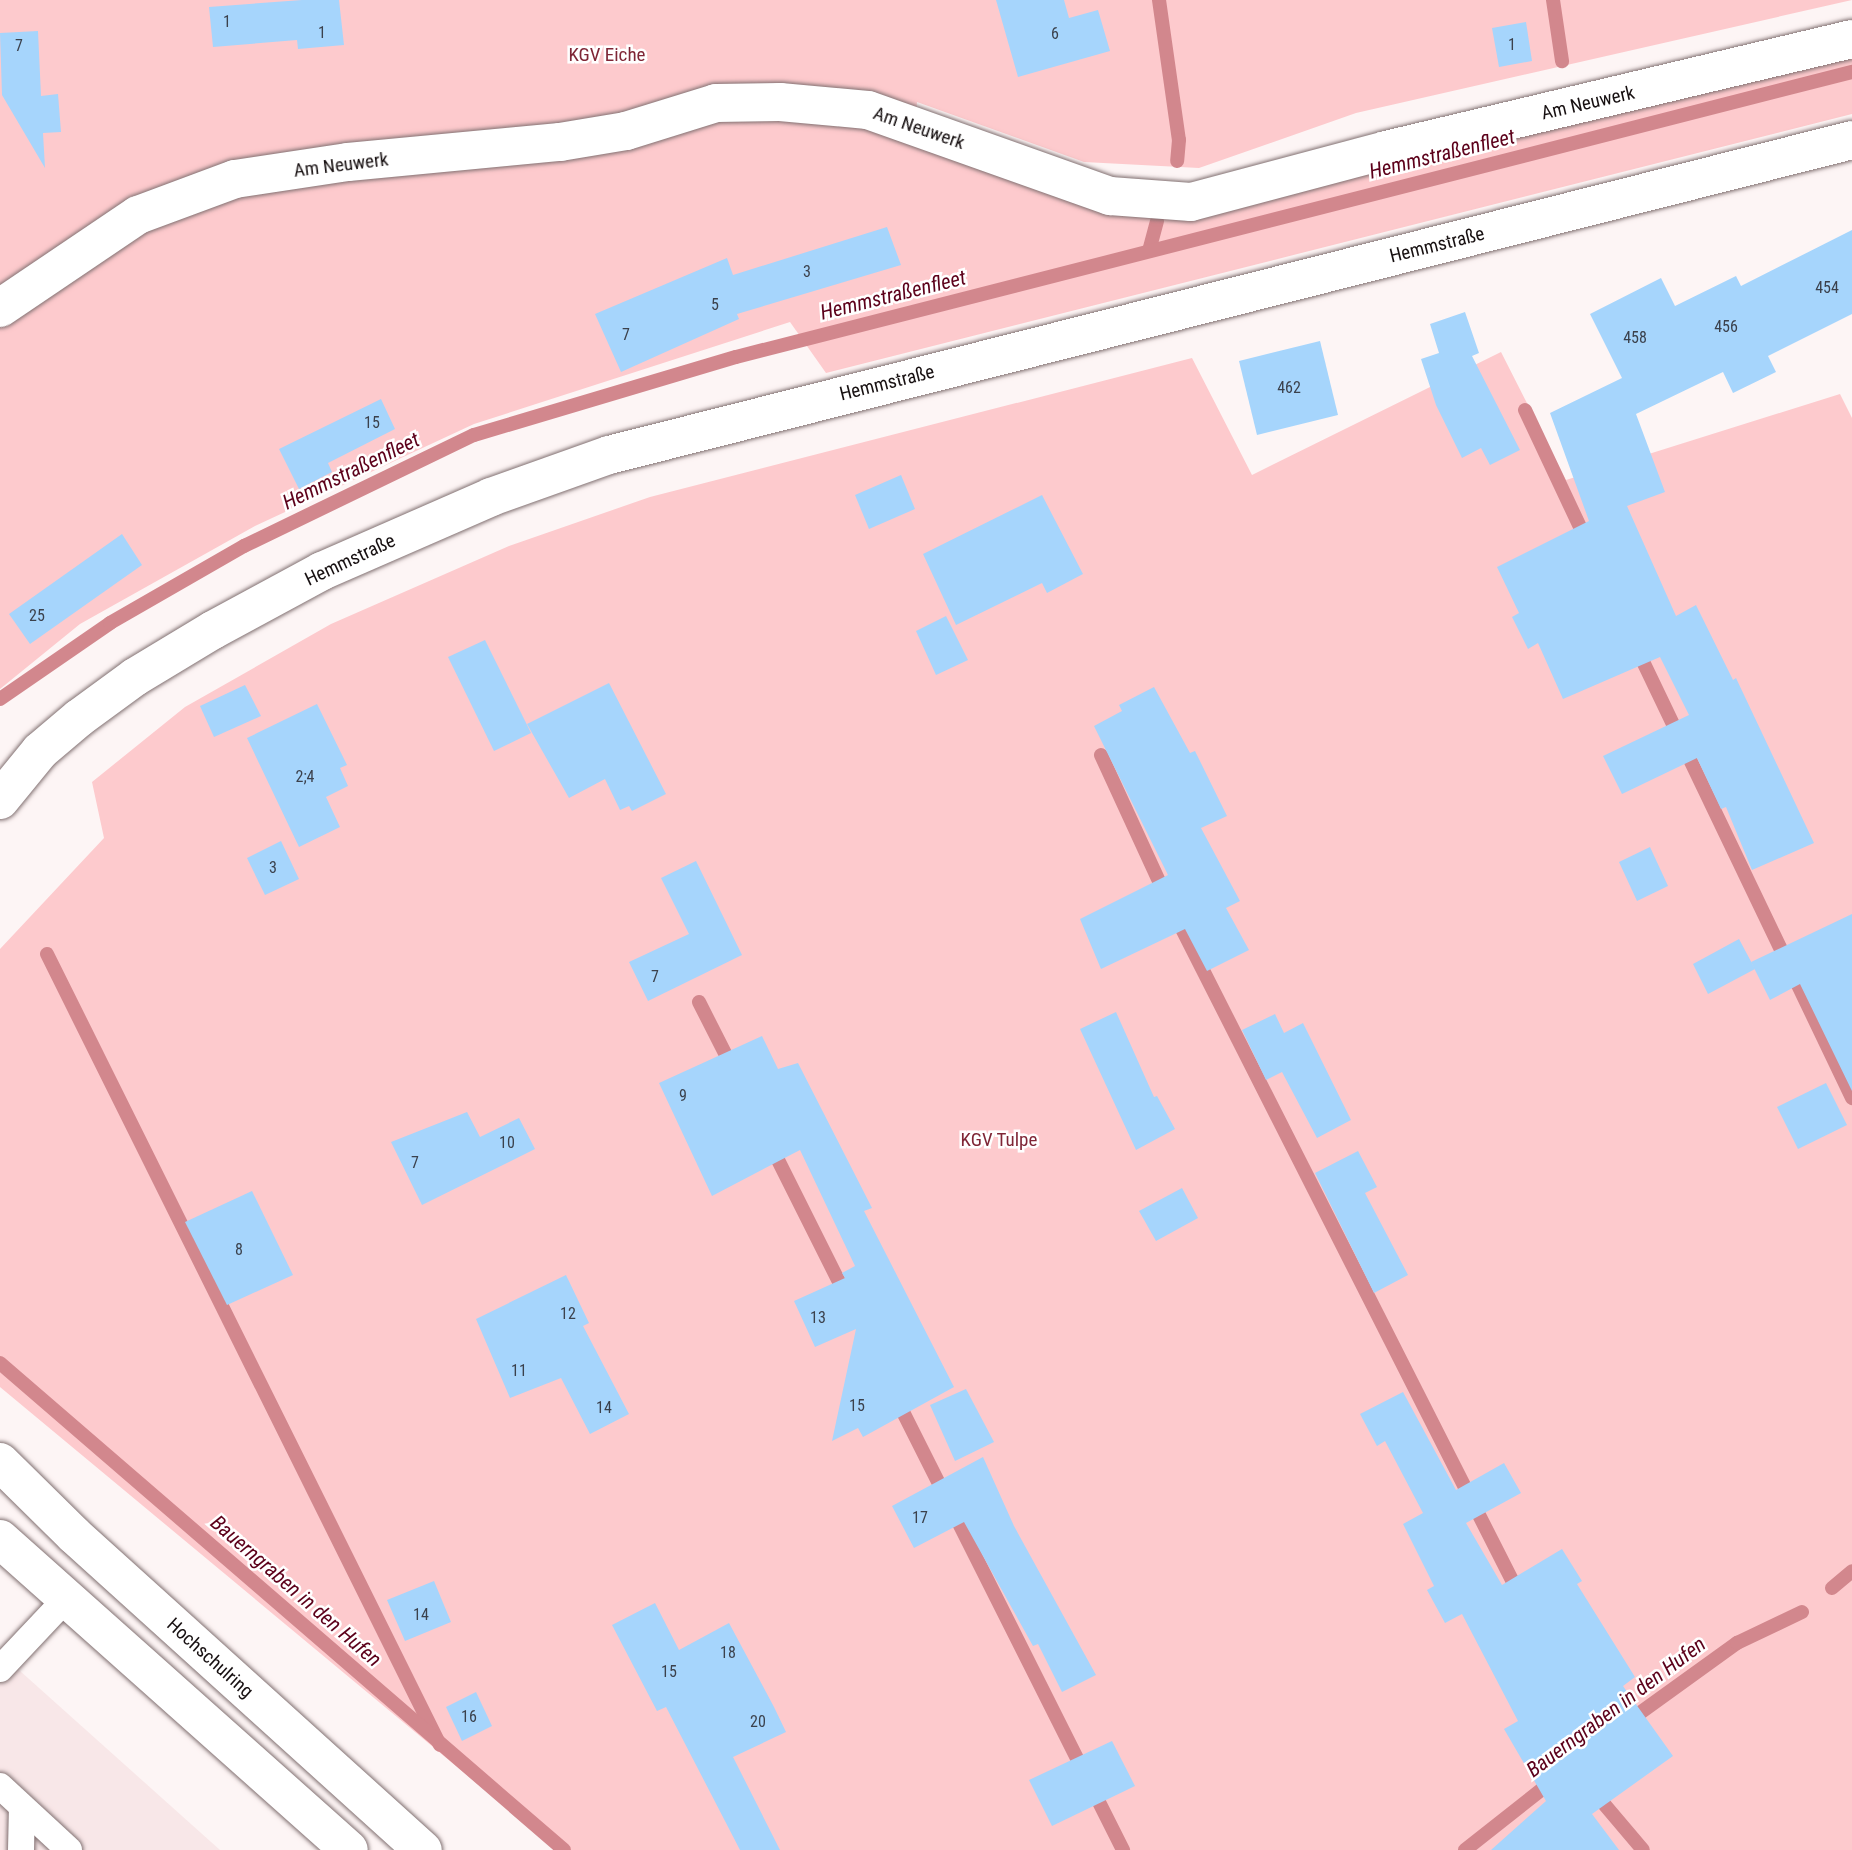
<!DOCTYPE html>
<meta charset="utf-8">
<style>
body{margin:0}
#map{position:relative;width:1852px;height:1850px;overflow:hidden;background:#fdf5f5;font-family:"Roboto Condensed",sans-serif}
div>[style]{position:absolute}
.built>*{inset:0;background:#f8e7e8}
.green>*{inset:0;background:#fdcacd}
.stream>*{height:14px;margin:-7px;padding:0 7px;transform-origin:7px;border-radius:7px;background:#d2878d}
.building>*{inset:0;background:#a6d5fc}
.roads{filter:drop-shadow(0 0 2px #817071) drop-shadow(0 0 2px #817071)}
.service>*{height:26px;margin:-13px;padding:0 13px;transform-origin:13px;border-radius:13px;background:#fff}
.minor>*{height:38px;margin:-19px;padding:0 19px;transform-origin:19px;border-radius:19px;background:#fff}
.tertiary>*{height:38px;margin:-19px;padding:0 19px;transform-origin:19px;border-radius:19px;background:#fff}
span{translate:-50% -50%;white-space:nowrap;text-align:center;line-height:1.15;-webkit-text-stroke:5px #fff;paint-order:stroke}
.number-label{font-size:16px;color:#3b414c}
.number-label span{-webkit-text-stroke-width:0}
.park-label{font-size:19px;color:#7f2636}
.street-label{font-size:19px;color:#171011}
.water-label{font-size:21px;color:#5c001a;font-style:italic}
</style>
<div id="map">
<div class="built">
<i style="clip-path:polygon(0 1653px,220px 1850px,0 1850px)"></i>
</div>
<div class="green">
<i style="clip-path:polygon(0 0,1852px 0,1356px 113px,1199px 168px,1084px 162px,917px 102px,914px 139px,1148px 217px,1852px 56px,1852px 114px,826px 373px,790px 322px,474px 424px,255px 526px,80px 624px,0 689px)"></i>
<i style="clip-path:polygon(1501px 352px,1566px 480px,1840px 394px,1852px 418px,1852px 1850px,557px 1850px,0 1387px,0 949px,104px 838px,92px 782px,185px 707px,331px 624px,509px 546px,650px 497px,1192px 358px,1252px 475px)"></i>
</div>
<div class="stream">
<i style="left:1159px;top:0;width:141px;rotate:81.9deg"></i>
<i style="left:1179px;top:140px;width:21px;rotate:95deg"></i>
<i style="left:1553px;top:0;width:62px;rotate:81.6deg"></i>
<i style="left:1149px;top:251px;width:31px;rotate:-75deg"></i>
<i style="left:1525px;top:410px;width:146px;rotate:64.8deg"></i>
<i style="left:1637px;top:649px;width:498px;rotate:64.4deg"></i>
<i style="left:0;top:699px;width:134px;rotate:-34.6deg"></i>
<i style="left:110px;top:623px;width:155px;rotate:-29.9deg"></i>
<i style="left:244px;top:546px;width:255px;rotate:-25.8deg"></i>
<i style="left:474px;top:435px;width:273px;rotate:-16.6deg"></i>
<i style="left:736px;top:357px;width:1152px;rotate:-14.33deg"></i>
<i style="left:1101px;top:755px;width:155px;rotate:65.3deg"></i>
<i style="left:1175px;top:915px;width:763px;rotate:63.13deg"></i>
<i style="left:47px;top:954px;width:883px;rotate:63.58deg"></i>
<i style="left:699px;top:1002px;width:75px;rotate:63.1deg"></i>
<i style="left:770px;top:1144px;width:172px;rotate:63.4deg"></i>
<i style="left:0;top:1363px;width:745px;rotate:40.81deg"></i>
<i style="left:896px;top:1398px;width:506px;rotate:63.33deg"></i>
<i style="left:1832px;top:1588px;width:26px;rotate:-40deg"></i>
<i style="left:1626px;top:1723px;width:137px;rotate:-35.8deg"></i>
<i style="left:1737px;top:1643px;width:72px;rotate:-25.5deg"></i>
<i style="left:1593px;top:1791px;width:77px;rotate:49.7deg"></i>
<i style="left:1465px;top:1850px;width:115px;rotate:-38.3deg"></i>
</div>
<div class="building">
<i style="clip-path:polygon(302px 0,339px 0,344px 45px,298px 49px,297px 40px,213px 47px,209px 7px)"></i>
<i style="clip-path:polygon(996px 0,1064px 0,1069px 18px,1098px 10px,1110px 51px,1018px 77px)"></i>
<i style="clip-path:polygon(1526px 22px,1532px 61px,1499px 67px,1492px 28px)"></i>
<i style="clip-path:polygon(38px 31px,41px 96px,58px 94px,61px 132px,43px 133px,45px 168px,2px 95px,0 33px)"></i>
<i style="clip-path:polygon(887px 227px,901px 265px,737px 314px,739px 319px,621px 372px,595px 314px,727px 258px,733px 275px)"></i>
<i style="clip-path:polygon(1852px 230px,1852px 314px,1768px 356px,1776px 372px,1733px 393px,1723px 372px,1636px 414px,1665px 492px,1627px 506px,1676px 616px,1696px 605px,1733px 680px,1736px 678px,1814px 843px,1752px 870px,1726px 807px,1721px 809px,1697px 758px,1622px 794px,1603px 756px,1689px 715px,1660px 657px,1563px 699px,1538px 643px,1528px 649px,1512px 617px,1519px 613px,1497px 567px,1589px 521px,1550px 413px,1622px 378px,1590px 314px,1661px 278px,1675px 306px,1736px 276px,1741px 286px)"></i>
<i style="clip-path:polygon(1465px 312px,1479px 353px,1472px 356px,1520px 450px,1490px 465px,1481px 448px,1462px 458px,1436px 405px,1421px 359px,1439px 353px,1430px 324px)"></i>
<i style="clip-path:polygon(1320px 341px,1338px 415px,1257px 435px,1239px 361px)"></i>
<i style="clip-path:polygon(381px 399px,395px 429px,328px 463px,332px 472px,299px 489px,279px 449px)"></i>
<i style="clip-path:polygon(901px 475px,915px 509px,869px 529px,855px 495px)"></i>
<i style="clip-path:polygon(1042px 495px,1083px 574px,1047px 593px,1042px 583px,956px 625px,923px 554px)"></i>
<i style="clip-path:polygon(122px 534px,142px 565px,30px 644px,9px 614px)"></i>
<i style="clip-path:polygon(946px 616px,968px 660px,936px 675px,916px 631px)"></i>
<i style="clip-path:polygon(485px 640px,531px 733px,494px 751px,448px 657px)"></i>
<i style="clip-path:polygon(609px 683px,666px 794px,632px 811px,629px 806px,620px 810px,605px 779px,569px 798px,527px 724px)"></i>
<i style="clip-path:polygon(245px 685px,261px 716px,214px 737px,200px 706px)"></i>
<i style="clip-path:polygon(1154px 687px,1190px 753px,1195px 751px,1227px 816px,1201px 828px,1240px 901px,1226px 908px,1249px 950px,1207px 971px,1185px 929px,1101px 969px,1080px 919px,1168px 875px,1094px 726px,1122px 711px,1119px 705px)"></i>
<i style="clip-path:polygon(317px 704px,347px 765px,340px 768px,348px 786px,326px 797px,340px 827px,299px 847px,247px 738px)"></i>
<i style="clip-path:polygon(281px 841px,299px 879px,265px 895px,247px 858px)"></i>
<i style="clip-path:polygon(1650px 847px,1668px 886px,1637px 901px,1619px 862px)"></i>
<i style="clip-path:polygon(696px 861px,742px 955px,648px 1001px,629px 962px,689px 934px,661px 878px)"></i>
<i style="clip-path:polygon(1852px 914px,1852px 1091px,1800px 984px,1770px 1000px,1751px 962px)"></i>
<i style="clip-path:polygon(1739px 939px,1755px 969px,1708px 994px,1693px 964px)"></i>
<i style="clip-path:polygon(1116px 1012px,1154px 1097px,1157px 1096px,1175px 1129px,1136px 1150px,1080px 1029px)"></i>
<i style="clip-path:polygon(1275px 1014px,1284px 1033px,1303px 1023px,1351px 1120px,1317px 1138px,1282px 1072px,1266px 1080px,1242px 1030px)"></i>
<i style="clip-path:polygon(762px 1036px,778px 1069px,798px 1063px,872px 1208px,864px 1211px,954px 1387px,863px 1437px,858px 1428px,832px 1441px,856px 1329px,815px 1347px,794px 1301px,845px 1278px,842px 1273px,855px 1266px,800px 1150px,712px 1196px,659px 1083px)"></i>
<i style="clip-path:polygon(1826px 1083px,1847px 1125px,1798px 1149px,1777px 1107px)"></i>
<i style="clip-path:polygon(467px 1112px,480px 1137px,519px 1118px,535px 1149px,422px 1205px,391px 1142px)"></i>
<i style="clip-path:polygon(1358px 1151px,1377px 1187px,1365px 1193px,1408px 1275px,1374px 1293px,1315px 1173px)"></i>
<i style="clip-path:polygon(1182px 1188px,1198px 1218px,1156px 1241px,1139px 1211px)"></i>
<i style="clip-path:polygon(252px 1191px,293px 1275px,227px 1305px,185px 1222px)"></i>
<i style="clip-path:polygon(566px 1275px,589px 1323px,583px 1326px,629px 1414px,590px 1434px,561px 1378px,510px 1398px,476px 1319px)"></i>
<i style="clip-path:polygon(966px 1389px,994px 1442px,955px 1461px,930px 1405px)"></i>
<i style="clip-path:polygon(1403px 1392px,1456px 1490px,1504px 1463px,1521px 1493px,1466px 1523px,1502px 1585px,1562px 1549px,1582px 1581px,1577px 1584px,1635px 1677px,1623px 1686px,1673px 1756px,1592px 1814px,1619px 1850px,1491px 1850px,1546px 1801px,1504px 1729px,1518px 1721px,1462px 1614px,1445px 1623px,1427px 1590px,1434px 1586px,1403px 1524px,1423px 1513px,1385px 1441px,1377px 1446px,1360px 1414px)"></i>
<i style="clip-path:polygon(983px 1457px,1014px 1526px,1096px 1675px,1062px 1692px,1038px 1644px,1033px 1646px,964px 1522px,914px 1548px,892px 1506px)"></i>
<i style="clip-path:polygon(434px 1581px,451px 1622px,405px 1641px,387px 1600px)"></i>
<i style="clip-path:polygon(655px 1603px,679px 1650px,729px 1623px,774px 1707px,786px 1732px,733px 1757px,780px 1850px,740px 1850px,666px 1707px,657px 1711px,612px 1625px)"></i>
<i style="clip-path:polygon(476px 1692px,492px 1726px,462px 1741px,446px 1707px)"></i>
<i style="clip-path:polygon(1112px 1741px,1135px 1786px,1052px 1826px,1029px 1780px)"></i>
</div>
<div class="roads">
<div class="service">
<i style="left:0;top:1669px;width:98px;rotate:-46.7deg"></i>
<i style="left:0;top:1786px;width:94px;rotate:42.8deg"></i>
<i style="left:21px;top:1850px;width:43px;rotate:-88.7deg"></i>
</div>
<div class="minor">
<i style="left:0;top:308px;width:166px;rotate:-34deg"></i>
<i style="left:138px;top:215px;width:103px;rotate:-20.4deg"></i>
<i style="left:235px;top:179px;width:114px;rotate:-8.6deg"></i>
<i style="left:348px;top:162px;width:213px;rotate:-5.4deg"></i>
<i style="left:560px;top:142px;width:67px;rotate:-9.5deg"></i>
<i style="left:626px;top:131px;width:94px;rotate:-17.3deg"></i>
<i style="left:716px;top:103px;width:64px;rotate:-0.9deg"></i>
<i style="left:780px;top:102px;width:88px;rotate:5.2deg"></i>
<i style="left:868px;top:110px;width:257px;rotate:19.6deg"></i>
<i style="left:1110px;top:196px;width:81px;rotate:4.2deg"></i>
<i style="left:1191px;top:202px;width:202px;rotate:-14.9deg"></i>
<i style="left:1386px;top:150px;width:479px;rotate:-13.4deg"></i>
</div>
<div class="tertiary">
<i style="left:0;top:800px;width:63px;rotate:-50.8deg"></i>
<i style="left:40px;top:751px;width:51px;rotate:-40.2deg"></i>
<i style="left:79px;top:718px;width:69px;rotate:-36.2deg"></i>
<i style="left:135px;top:677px;width:91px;rotate:-31.1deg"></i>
<i style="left:213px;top:630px;width:124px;rotate:-28.4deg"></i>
<i style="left:322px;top:571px;width:184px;rotate:-23.6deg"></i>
<i style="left:491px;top:497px;width:125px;rotate:-19.6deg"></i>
<i style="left:609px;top:455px;width:1282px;rotate:-14.22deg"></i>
<i style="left:0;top:1462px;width:104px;rotate:44.6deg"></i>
<i style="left:74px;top:1535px;width:470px;rotate:42.1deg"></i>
<i style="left:0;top:1539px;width:467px;rotate:41.7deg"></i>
</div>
</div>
<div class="number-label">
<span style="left:227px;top:22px">1</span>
<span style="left:322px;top:33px">1</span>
<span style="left:1055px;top:34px">6</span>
<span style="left:1512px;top:45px">1</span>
<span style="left:19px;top:46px">7</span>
<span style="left:807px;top:272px">3</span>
<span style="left:1827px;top:288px">454</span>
<span style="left:715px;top:305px">5</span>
<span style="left:1726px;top:327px">456</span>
<span style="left:626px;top:335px">7</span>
<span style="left:1635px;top:338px">458</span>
<span style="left:1289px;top:388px">462</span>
<span style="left:372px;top:423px">15</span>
<span style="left:37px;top:616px">25</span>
<span style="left:305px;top:777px">2;4</span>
<span style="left:273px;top:868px">3</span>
<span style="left:655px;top:977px">7</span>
<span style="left:683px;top:1096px">9</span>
<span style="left:507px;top:1143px">10</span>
<span style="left:415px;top:1163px">7</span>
<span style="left:239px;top:1250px">8</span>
<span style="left:568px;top:1314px">12</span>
<span style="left:818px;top:1318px">13</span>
<span style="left:519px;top:1371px">11</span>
<span style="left:857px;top:1406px">15</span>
<span style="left:604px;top:1408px">14</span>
<span style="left:920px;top:1518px">17</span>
<span style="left:421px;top:1615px">14</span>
<span style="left:728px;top:1653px">18</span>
<span style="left:669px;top:1672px">15</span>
<span style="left:469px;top:1717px">16</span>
<span style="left:758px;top:1722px">20</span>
</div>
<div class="park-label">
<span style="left:607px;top:55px">KGV Eiche</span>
<span style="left:999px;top:1140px">KGV Tulpe</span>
</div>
<div class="street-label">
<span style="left:1588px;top:103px;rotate:-13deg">Am Neuwerk</span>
<span style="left:919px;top:128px;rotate:19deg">Am Neuwerk</span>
<span style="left:341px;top:165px;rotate:-7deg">Am Neuwerk</span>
<span style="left:1437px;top:245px;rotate:-14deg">Hemmstraße</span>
<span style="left:887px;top:383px;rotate:-14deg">Hemmstraße</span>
<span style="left:350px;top:560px;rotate:-25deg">Hemmstraße</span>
<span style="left:210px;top:1658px;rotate:42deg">Hochschulring</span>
</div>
<div class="water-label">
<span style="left:1442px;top:154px;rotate:-14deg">Hemmstraßenfleet</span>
<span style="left:893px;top:295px;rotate:-14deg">Hemmstraßenfleet</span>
<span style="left:351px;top:471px;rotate:-26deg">Hemmstraßenfleet</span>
<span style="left:296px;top:1591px;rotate:41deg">Bauerngraben in den Hufen</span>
<span style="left:1616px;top:1707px;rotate:-37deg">Bauerngraben in den Hufen</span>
</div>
</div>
